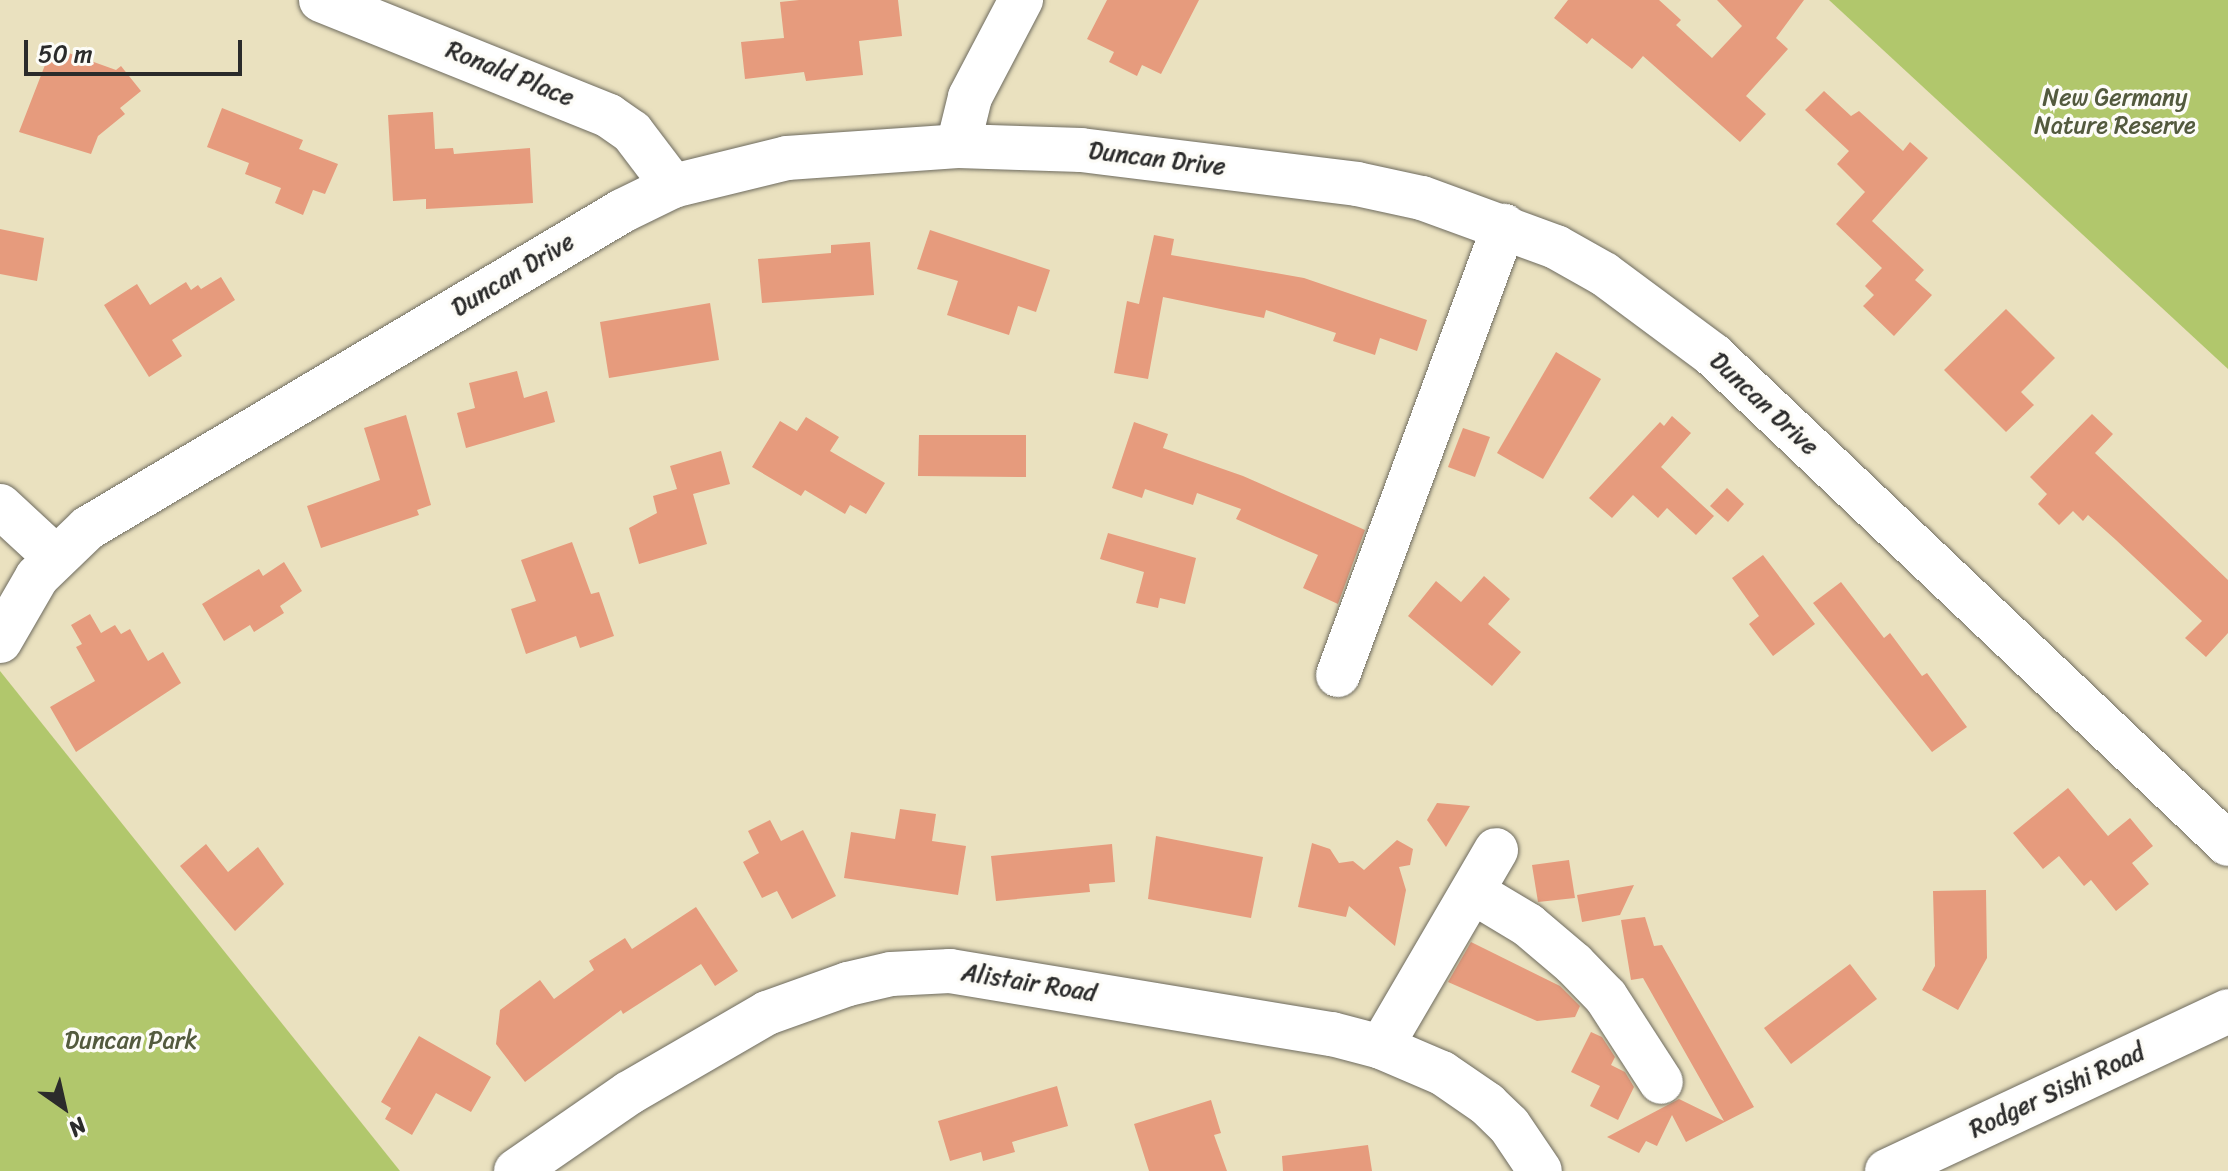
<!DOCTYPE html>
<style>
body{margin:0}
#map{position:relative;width:2228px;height:1171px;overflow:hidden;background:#eae1bf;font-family:Sriracha,sans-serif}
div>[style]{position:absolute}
.green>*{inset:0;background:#b1c76c}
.building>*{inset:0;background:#e69b7d}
.roads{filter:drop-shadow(0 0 2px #6e6b5f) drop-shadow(0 0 2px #6e6b5f)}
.minor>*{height:44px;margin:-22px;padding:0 22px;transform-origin:22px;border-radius:22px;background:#fff}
span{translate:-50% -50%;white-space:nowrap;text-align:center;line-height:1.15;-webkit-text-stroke:7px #fdfcf7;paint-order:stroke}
.street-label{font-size:24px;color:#2b2b2b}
.park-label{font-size:24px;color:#535a3e}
.north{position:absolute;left:24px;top:1067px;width:80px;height:80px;-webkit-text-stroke:6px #fdfcf7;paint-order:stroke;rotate:146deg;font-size:22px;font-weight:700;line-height:32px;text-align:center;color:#2b2b2b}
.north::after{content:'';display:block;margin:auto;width:28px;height:36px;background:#2b2b2b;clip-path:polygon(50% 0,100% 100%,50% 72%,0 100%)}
.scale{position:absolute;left:24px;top:40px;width:218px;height:36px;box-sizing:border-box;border:4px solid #2b2b2b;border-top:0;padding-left:10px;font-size:24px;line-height:28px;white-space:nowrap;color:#2b2b2b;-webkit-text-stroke:6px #fdfcf7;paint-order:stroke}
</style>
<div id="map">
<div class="green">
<i style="clip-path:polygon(1829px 0,2228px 0,2228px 369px)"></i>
<i style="clip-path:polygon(0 671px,400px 1171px,0 1171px)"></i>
</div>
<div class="building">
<i style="clip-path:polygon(799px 0,898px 0,902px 36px,859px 41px,863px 75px,806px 81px,804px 72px,745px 79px,741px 42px,784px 38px,780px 2px)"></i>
<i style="clip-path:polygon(1107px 0,1199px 0,1161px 74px,1142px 65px,1137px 76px,1109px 62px,1114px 52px,1087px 39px)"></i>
<i style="clip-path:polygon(1568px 0,1659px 0,1681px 20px,1676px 25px,1712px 58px,1742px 26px,1717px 0,1804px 0,1776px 38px,1788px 49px,1746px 96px,1766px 114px,1740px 142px,1643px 56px,1632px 69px,1592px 38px,1587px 44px,1554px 18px)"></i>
<i style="clip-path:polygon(52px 47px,116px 70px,121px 66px,141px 91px,120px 108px,125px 114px,98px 136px,91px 154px,19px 132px)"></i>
<i style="clip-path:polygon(1824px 91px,1851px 116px,1859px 111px,1903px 151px,1910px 142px,1928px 158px,1872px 221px,1924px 270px,1915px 280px,1932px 295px,1894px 336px,1863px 306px,1874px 295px,1865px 286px,1882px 268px,1836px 224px,1865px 192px,1837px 164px,1849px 151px,1805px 110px)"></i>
<i style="clip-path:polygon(222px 108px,303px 140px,299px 149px,338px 164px,325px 194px,313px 190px,303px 215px,275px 203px,281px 188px,245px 174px,249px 163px,207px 147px)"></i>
<i style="clip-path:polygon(433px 112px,435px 149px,453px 148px,454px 154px,530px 148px,533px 203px,426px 209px,426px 199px,393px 201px,388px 115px)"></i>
<i style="clip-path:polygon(0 229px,44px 238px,37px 281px,0 274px)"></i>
<i style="clip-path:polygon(930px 230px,1050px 270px,1036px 312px,1018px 306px,1009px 335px,947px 315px,958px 281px,917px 269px)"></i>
<i style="clip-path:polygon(1154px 235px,1174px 239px,1171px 255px,1304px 278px,1427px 320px,1417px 351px,1380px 338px,1375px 355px,1333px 341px,1336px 333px,1266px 310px,1264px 318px,1163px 297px,1148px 379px,1114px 373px,1127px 301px,1139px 304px)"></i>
<i style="clip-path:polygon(870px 242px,874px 295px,762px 303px,758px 259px,831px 253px,831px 245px)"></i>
<i style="clip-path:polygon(221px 277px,235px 300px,172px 340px,182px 356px,149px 377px,104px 305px,137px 284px,150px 305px,186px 282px,191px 290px,198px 285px,201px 289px)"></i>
<i style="clip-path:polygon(710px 303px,719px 360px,609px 378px,600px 322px)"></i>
<i style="clip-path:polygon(2006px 309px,2055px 358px,2021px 392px,2034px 405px,2006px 432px,1944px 370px)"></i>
<i style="clip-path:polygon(1556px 352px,1601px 379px,1543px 479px,1497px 453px)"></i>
<i style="clip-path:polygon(517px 371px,524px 398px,547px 391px,555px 422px,466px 448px,457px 413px,475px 408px,469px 383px)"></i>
<i style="clip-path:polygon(2092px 414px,2113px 434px,2095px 453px,2228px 580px,2228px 633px,2206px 657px,2185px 638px,2202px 621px,2116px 540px,2088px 515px,2083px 521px,2073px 511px,2059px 525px,2038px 504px,2047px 494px,2030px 477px)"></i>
<i style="clip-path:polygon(406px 415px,431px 505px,417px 510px,419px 515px,321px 548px,307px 506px,380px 480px,364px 428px)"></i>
<i style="clip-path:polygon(1672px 416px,1691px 433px,1661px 467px,1714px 516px,1696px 535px,1667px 508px,1658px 518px,1633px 495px,1612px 518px,1589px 498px,1660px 422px,1664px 426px)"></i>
<i style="clip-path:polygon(806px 417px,839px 437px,830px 451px,885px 483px,866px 514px,850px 505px,845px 514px,805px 490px,801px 496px,752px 467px,780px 421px,797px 431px)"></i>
<i style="clip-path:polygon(1134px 422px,1168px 434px,1163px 448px,1243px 476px,1365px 530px,1338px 604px,1303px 588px,1318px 555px,1236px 519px,1241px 509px,1197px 493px,1193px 505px,1145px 489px,1142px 498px,1112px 488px)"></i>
<i style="clip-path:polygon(1463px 428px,1490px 437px,1475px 477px,1448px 467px)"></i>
<i style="clip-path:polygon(919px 435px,1026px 435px,1026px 477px,918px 476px)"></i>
<i style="clip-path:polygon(721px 451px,730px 484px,693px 494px,707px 544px,639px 564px,629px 528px,657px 513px,653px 496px,677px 489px,670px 466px)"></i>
<i style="clip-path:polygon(1727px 488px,1744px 504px,1728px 522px,1710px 506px)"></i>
<i style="clip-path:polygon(1108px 533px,1196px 558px,1185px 604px,1160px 598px,1158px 608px,1136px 603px,1144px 572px,1100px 559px)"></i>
<i style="clip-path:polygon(572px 542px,591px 594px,599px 592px,614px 636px,580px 648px,576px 636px,526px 654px,511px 609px,536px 601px,521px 560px)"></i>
<i style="clip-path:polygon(1763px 555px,1815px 624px,1773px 656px,1749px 624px,1759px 616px,1732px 578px)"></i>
<i style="clip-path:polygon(284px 562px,302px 591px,280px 606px,284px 613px,254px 632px,250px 625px,224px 641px,202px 604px,259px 569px,263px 576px)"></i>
<i style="clip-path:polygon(1484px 576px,1510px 599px,1488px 624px,1521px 652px,1492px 686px,1408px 616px,1436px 581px,1461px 602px)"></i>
<i style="clip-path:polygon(1841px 582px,1884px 638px,1890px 633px,1922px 676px,1927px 673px,1967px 727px,1932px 752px,1813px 603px)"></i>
<i style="clip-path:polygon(90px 614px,101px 633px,115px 625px,121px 634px,130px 629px,148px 661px,163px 652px,181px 683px,76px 752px,50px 707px,95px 681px,76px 647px,82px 644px,71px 625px)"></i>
<i style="clip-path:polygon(2068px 788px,2108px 836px,2130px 818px,2153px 846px,2132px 863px,2149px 884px,2116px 911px,2091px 880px,2084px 886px,2059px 856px,2043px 869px,2013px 833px)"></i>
<i style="clip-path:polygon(1437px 803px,1470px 806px,1446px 847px,1427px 820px)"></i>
<i style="clip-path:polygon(900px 809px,936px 814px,932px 841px,966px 846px,958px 895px,844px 878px,851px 832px,895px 839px)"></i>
<i style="clip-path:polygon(770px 820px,781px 841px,803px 830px,836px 896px,792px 919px,777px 891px,762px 898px,743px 862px,759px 853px,748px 831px)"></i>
<i style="clip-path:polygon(1156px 836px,1263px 857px,1251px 918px,1148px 899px)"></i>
<i style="clip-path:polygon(1397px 840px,1413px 849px,1410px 865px,1399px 867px,1406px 890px,1395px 946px,1349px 906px,1346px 917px,1298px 907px,1312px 843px,1330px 849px,1339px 863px,1353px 861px,1364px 870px)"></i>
<i style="clip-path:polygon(206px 844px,228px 872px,258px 847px,284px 884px,235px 931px,180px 866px)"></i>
<i style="clip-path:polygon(1112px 844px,1115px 882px,1089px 884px,1090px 892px,996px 901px,991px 856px)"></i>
<i style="clip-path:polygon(1569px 860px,1575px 898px,1538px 902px,1532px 865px)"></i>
<i style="clip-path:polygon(1634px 885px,1620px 915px,1582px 922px,1577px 895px)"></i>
<i style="clip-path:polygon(1986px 890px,1987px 958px,1958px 1010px,1922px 990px,1935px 966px,1933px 891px)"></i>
<i style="clip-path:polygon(696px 907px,738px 971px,715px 986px,701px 964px,623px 1014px,621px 1010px,525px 1082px,496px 1044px,500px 1010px,540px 980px,554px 999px,594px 970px,589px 961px,625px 938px,632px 949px)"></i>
<i style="clip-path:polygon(1645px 917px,1654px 946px,1662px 945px,1754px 1107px,1686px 1142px,1672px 1115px,1657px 1146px,1646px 1141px,1639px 1153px,1607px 1137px,1679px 1099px,1724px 1121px,1643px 978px,1631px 980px,1621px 920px)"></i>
<i style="clip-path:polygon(1471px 942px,1560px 986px,1580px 1006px,1575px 1017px,1537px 1021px,1448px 982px)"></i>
<i style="clip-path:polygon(1850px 964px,1877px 999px,1791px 1064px,1764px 1028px)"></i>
<i style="clip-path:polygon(1591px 1032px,1602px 1037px,1615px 1057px,1611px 1065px,1625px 1072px,1634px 1087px,1618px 1120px,1590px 1106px,1600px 1086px,1571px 1072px)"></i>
<i style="clip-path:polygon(419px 1036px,491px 1077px,471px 1112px,436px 1093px,412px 1135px,385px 1119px,391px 1108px,381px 1102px)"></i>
<i style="clip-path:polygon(1057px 1086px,1068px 1126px,1012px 1142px,1015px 1152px,983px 1161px,981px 1152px,950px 1161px,938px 1121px)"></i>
<i style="clip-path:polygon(1211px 1100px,1221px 1133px,1214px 1135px,1227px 1171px,1149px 1171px,1134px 1124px)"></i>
<i style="clip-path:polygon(1368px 1145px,1372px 1171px,1283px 1171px,1282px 1156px)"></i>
</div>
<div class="roads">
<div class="minor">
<i style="left:321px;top:0;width:310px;rotate:21.9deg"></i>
<i style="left:609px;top:116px;width:28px;rotate:35deg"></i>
<i style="left:632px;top:132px;width:68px;rotate:52.8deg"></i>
<i style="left:958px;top:146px;width:50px;rotate:-76.2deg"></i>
<i style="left:970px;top:97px;width:110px;rotate:-62.3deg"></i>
<i style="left:0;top:506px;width:75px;rotate:42.8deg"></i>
<i style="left:0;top:641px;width:74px;rotate:-60deg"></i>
<i style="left:37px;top:577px;width:71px;rotate:-43.9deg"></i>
<i style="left:88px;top:528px;width:621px;rotate:-30.69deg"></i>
<i style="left:622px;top:211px;width:57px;rotate:-26.1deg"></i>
<i style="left:673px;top:186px;width:117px;rotate:-13.8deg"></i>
<i style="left:787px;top:158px;width:171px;rotate:-4deg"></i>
<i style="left:958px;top:146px;width:123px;rotate:1.9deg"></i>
<i style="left:1081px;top:150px;width:278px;rotate:7deg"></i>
<i style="left:1357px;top:184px;width:66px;rotate:12.2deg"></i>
<i style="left:1422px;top:198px;width:143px;rotate:20.1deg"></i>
<i style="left:1556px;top:247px;width:55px;rotate:29.4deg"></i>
<i style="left:1604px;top:274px;width:136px;rotate:36.6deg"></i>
<i style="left:1713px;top:355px;width:710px;rotate:43.52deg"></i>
<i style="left:1338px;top:675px;width:479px;rotate:-69.7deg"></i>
<i style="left:1473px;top:892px;width:64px;rotate:31deg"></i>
<i style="left:1528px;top:925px;width:60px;rotate:40.3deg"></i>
<i style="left:1574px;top:964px;width:46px;rotate:45.9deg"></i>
<i style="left:1606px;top:997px;width:101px;rotate:57.1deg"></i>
<i style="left:1381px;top:1047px;width:228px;rotate:-59.7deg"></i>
<i style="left:516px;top:1171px;width:137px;rotate:-34.6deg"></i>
<i style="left:629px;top:1093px;width:160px;rotate:-30.1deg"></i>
<i style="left:767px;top:1013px;width:86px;rotate:-19.7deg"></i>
<i style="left:848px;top:984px;width:44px;rotate:-13.1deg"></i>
<i style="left:891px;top:974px;width:59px;rotate:-2.9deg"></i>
<i style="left:950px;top:971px;width:387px;rotate:9.4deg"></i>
<i style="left:1332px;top:1034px;width:51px;rotate:14.9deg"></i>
<i style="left:1381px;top:1047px;width:66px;rotate:23.1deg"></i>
<i style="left:1442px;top:1073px;width:55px;rotate:34.6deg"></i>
<i style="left:1487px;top:1104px;width:30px;rotate:44deg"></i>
<i style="left:1509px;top:1125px;width:55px;rotate:56deg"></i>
<i style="left:1887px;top:1171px;width:377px;rotate:-25.1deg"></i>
</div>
</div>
<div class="street-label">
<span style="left:510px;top:74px;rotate:22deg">Ronald Place</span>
<span style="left:1157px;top:159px;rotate:7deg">Duncan Drive</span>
<span style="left:513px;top:275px;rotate:-31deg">Duncan Drive</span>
<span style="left:1764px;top:404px;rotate:43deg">Duncan Drive</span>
<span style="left:1029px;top:983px;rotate:9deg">Alistair Road</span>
<span style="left:2057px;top:1091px;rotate:-25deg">Rodger Sishi Road</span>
</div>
<div class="park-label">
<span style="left:2115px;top:112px">New Germany<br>Nature Reserve</span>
<span style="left:131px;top:1041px">Duncan Park</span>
</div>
<div class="north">N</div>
<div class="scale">50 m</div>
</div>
